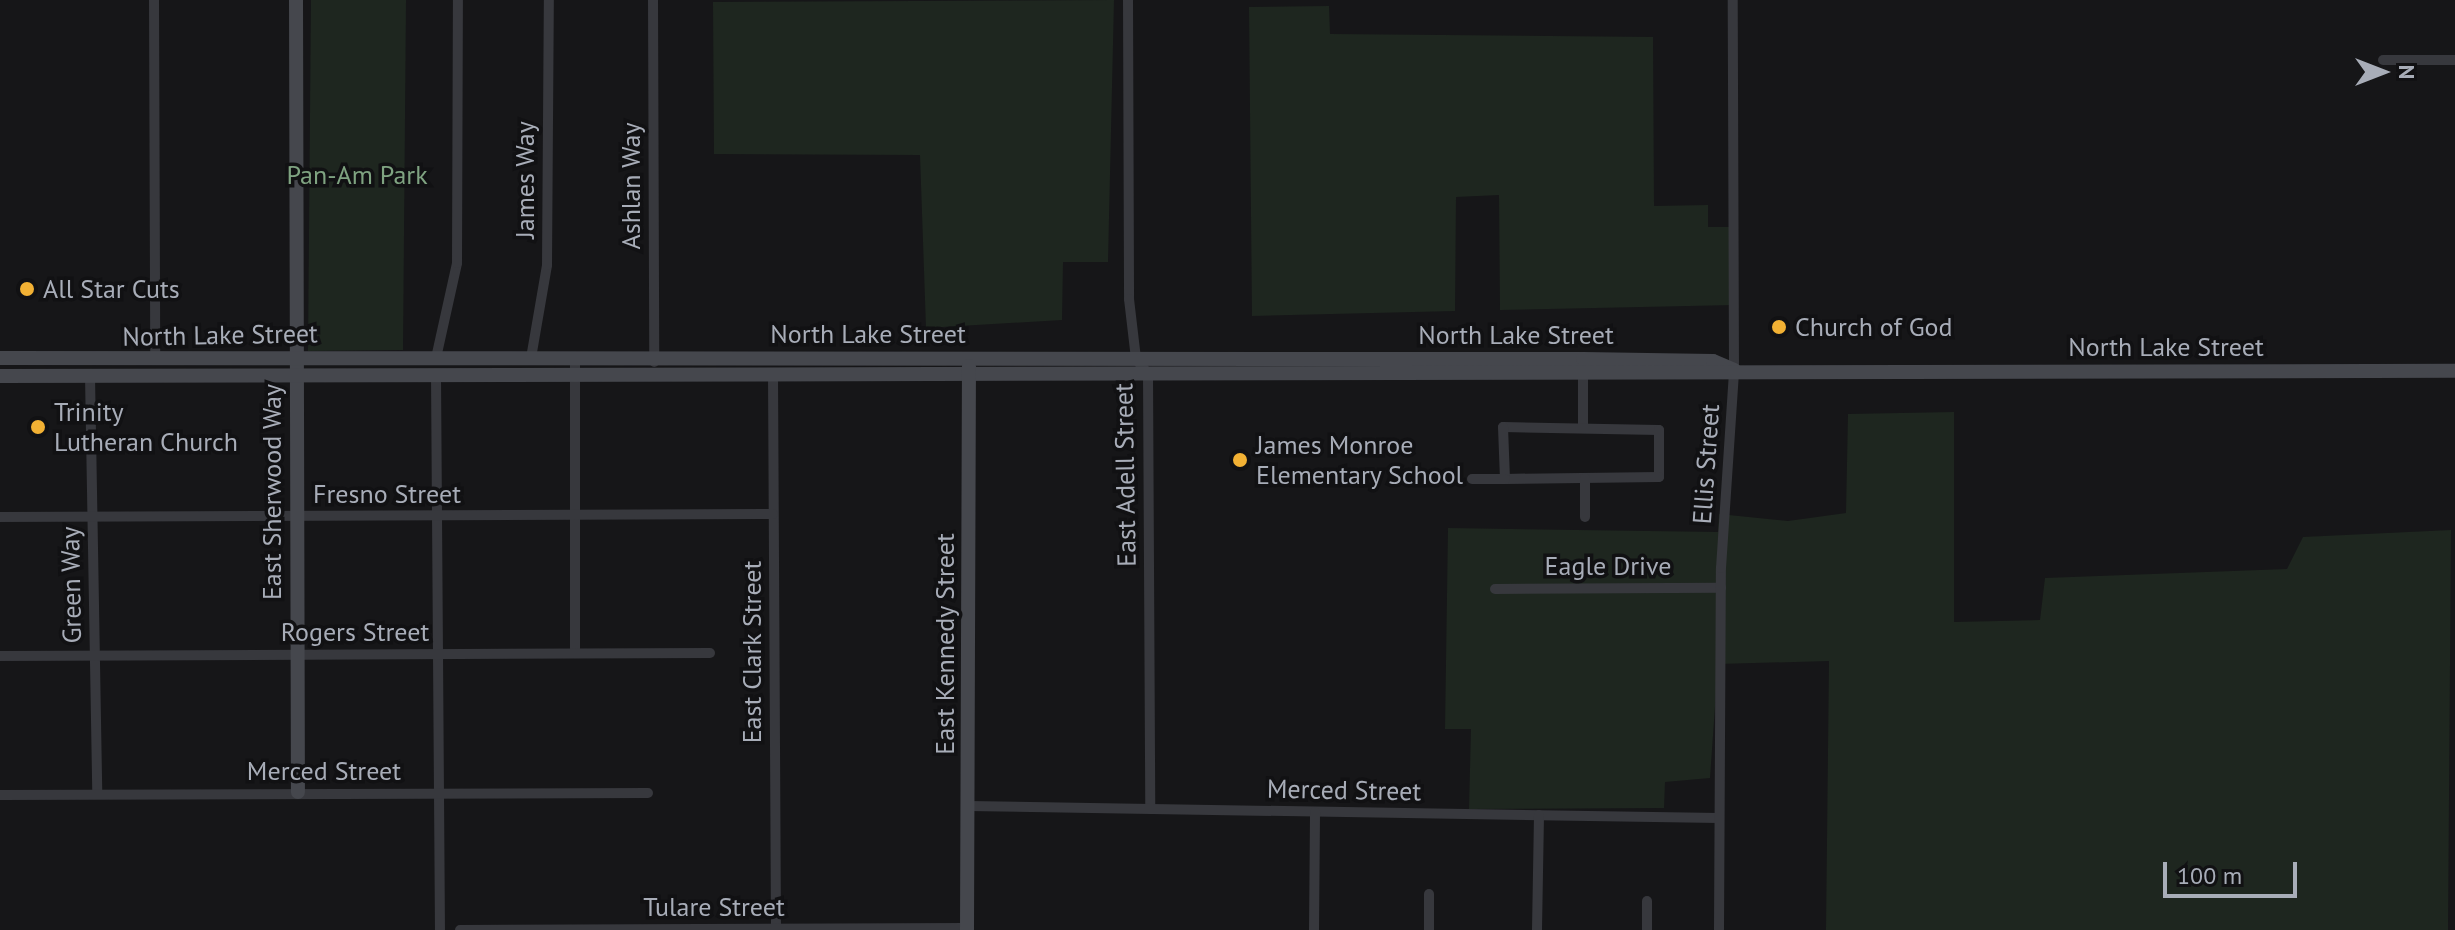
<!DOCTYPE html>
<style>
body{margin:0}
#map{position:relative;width:2455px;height:930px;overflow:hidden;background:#161618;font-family:"PT Sans",sans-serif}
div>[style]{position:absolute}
.green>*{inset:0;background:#1e261f}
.street>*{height:10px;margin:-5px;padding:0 5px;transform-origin:5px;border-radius:5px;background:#37383d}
.secondary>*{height:14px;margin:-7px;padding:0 7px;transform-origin:7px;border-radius:7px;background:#45474d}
.dots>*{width:22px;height:22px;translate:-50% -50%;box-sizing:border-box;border:4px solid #111113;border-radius:50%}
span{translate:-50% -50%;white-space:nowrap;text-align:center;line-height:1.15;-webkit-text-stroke:7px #111113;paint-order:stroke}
.park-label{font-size:26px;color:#7fa381}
.street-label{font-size:26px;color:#a8adb8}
.poi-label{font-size:26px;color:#a8adb8}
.left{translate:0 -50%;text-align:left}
.north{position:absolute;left:2343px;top:32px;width:80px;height:80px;-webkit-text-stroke:6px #111113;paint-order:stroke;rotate:90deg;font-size:22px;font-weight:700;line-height:32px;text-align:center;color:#a8adb8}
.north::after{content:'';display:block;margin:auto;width:28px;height:36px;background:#a8adb8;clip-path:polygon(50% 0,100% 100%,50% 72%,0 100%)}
.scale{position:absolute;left:2163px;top:862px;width:134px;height:36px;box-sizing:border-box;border:4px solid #a8adb8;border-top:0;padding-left:10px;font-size:24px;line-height:28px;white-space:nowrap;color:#a8adb8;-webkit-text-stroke:6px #111113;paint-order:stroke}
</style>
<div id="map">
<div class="green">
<i style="clip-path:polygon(311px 0,406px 0,403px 350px,308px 351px)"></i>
<i style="clip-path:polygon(1114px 0,1108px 262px,1063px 262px,1062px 320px,926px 328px,920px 155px,714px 154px,713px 2px)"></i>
<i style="clip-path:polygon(1329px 6px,1330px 34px,1653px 37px,1654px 206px,1708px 205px,1708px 227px,1731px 227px,1735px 305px,1500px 310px,1499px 195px,1456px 197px,1455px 311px,1252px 316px,1249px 7px)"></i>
<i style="clip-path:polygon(1954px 412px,1954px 622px,2040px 620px,2045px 578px,2287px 569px,2303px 537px,2451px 530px,2448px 930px,1826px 930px,1829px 661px,1718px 664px,1710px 778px,1665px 782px,1664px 808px,1469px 809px,1471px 729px,1445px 729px,1448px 528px,1718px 532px,1719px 514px,1788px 521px,1846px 513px,1848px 414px)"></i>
</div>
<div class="street">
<i style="left:154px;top:0;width:360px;rotate:89.8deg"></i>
<i style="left:653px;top:0;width:362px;rotate:89.8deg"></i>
<i style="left:1128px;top:0;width:299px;rotate:89.8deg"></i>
<i style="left:1129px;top:299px;width:60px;rotate:83.3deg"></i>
<i style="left:1136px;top:359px;width:19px;rotate:51deg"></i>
<i style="left:1148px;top:374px;width:435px;rotate:89.7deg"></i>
<i style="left:2383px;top:60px;width:72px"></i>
<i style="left:436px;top:358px;width:97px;rotate:-77.5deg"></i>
<i style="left:457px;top:263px;width:263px;rotate:-89.8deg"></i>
<i style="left:531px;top:358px;width:94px;rotate:-80.2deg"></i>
<i style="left:547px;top:265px;width:265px;rotate:-89.6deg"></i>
<i style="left:575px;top:359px;width:294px;rotate:90deg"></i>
<i style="left:1583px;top:374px;width:54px;rotate:90deg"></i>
<i style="left:436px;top:375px;width:555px;rotate:89.59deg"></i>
<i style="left:773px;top:375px;width:554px;rotate:89.69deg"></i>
<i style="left:90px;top:376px;width:417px;rotate:89deg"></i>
<i style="left:1503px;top:427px;width:156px;rotate:1.1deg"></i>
<i style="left:1659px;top:430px;width:47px;rotate:90deg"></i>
<i style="left:1659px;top:477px;width:154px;rotate:179.3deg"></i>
<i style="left:1505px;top:479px;width:52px;rotate:-92.2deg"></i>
<i style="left:1472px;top:479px;width:33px"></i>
<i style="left:0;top:517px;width:773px;rotate:-0.22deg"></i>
<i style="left:1585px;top:517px;width:39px;rotate:-90deg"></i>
<i style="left:1495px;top:589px;width:226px;rotate:-0.3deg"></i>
<i style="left:0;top:656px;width:710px;rotate:-0.24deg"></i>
<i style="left:0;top:795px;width:648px;rotate:-0.18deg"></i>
<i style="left:968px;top:806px;width:751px;rotate:0.92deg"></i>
<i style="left:1429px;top:894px;width:36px;rotate:90deg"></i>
<i style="left:1647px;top:901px;width:29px;rotate:90deg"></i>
<i style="left:460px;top:930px;width:507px;rotate:-0.23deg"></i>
<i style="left:1314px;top:930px;width:118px;rotate:-89.5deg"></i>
<i style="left:1537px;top:930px;width:115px;rotate:-89deg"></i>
<i style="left:1719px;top:930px;width:362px;rotate:-89.7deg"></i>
<i style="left:1721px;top:568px;width:198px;rotate:-86.2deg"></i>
<i style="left:1734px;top:370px;width:370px;rotate:-90.2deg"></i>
</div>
<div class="secondary">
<i style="left:296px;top:0;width:792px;rotate:89.86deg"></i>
<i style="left:0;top:358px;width:1583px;rotate:0.04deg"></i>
<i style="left:1583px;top:359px;width:130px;rotate:0.9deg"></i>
<i style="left:1713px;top:361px;width:23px;rotate:23deg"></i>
<i style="left:0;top:376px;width:2455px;rotate:-0.12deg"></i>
<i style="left:967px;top:930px;width:564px;rotate:-89.8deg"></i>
</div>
<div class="dots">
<i style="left:27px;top:289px;background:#f2b134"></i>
<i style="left:1779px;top:327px;background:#f2b134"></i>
<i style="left:38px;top:427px;background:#f2b134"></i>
<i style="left:1240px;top:460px;background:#f2b134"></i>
</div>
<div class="park-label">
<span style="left:357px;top:175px">Pan-Am Park</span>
</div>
<div class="street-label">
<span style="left:525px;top:180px;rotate:-90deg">James Way</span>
<span style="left:631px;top:186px;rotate:-90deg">Ashlan Way</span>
<span style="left:868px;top:334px">North Lake Street</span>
<span style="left:220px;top:335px;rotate:-1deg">North Lake Street</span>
<span style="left:1516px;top:335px">North Lake Street</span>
<span style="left:2166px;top:347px">North Lake Street</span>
<span style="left:1706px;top:464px;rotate:-86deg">Ellis Street</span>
<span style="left:1125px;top:475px;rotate:-91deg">East Adell Street</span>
<span style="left:272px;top:492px;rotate:-90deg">East Sherwood Way</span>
<span style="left:387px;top:494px">Fresno Street</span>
<span style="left:1608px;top:566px">Eagle Drive</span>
<span style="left:71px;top:585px;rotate:-91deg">Green Way</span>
<span style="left:355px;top:632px">Rogers Street</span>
<span style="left:945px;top:644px;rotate:-90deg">East Kennedy Street</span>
<span style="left:752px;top:652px;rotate:-90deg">East Clark Street</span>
<span style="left:324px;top:771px">Merced Street</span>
<span style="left:1344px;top:790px;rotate:1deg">Merced Street</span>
<span style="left:714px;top:907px">Tulare Street</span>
</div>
<div class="poi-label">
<span class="left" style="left:43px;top:289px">All Star Cuts</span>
<span class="left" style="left:1795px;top:327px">Church of God</span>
<span class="left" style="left:54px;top:427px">Trinity<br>Lutheran Church</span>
<span class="left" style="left:1256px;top:460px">James Monroe<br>Elementary School</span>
</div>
<div class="north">N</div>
<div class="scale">100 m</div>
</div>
